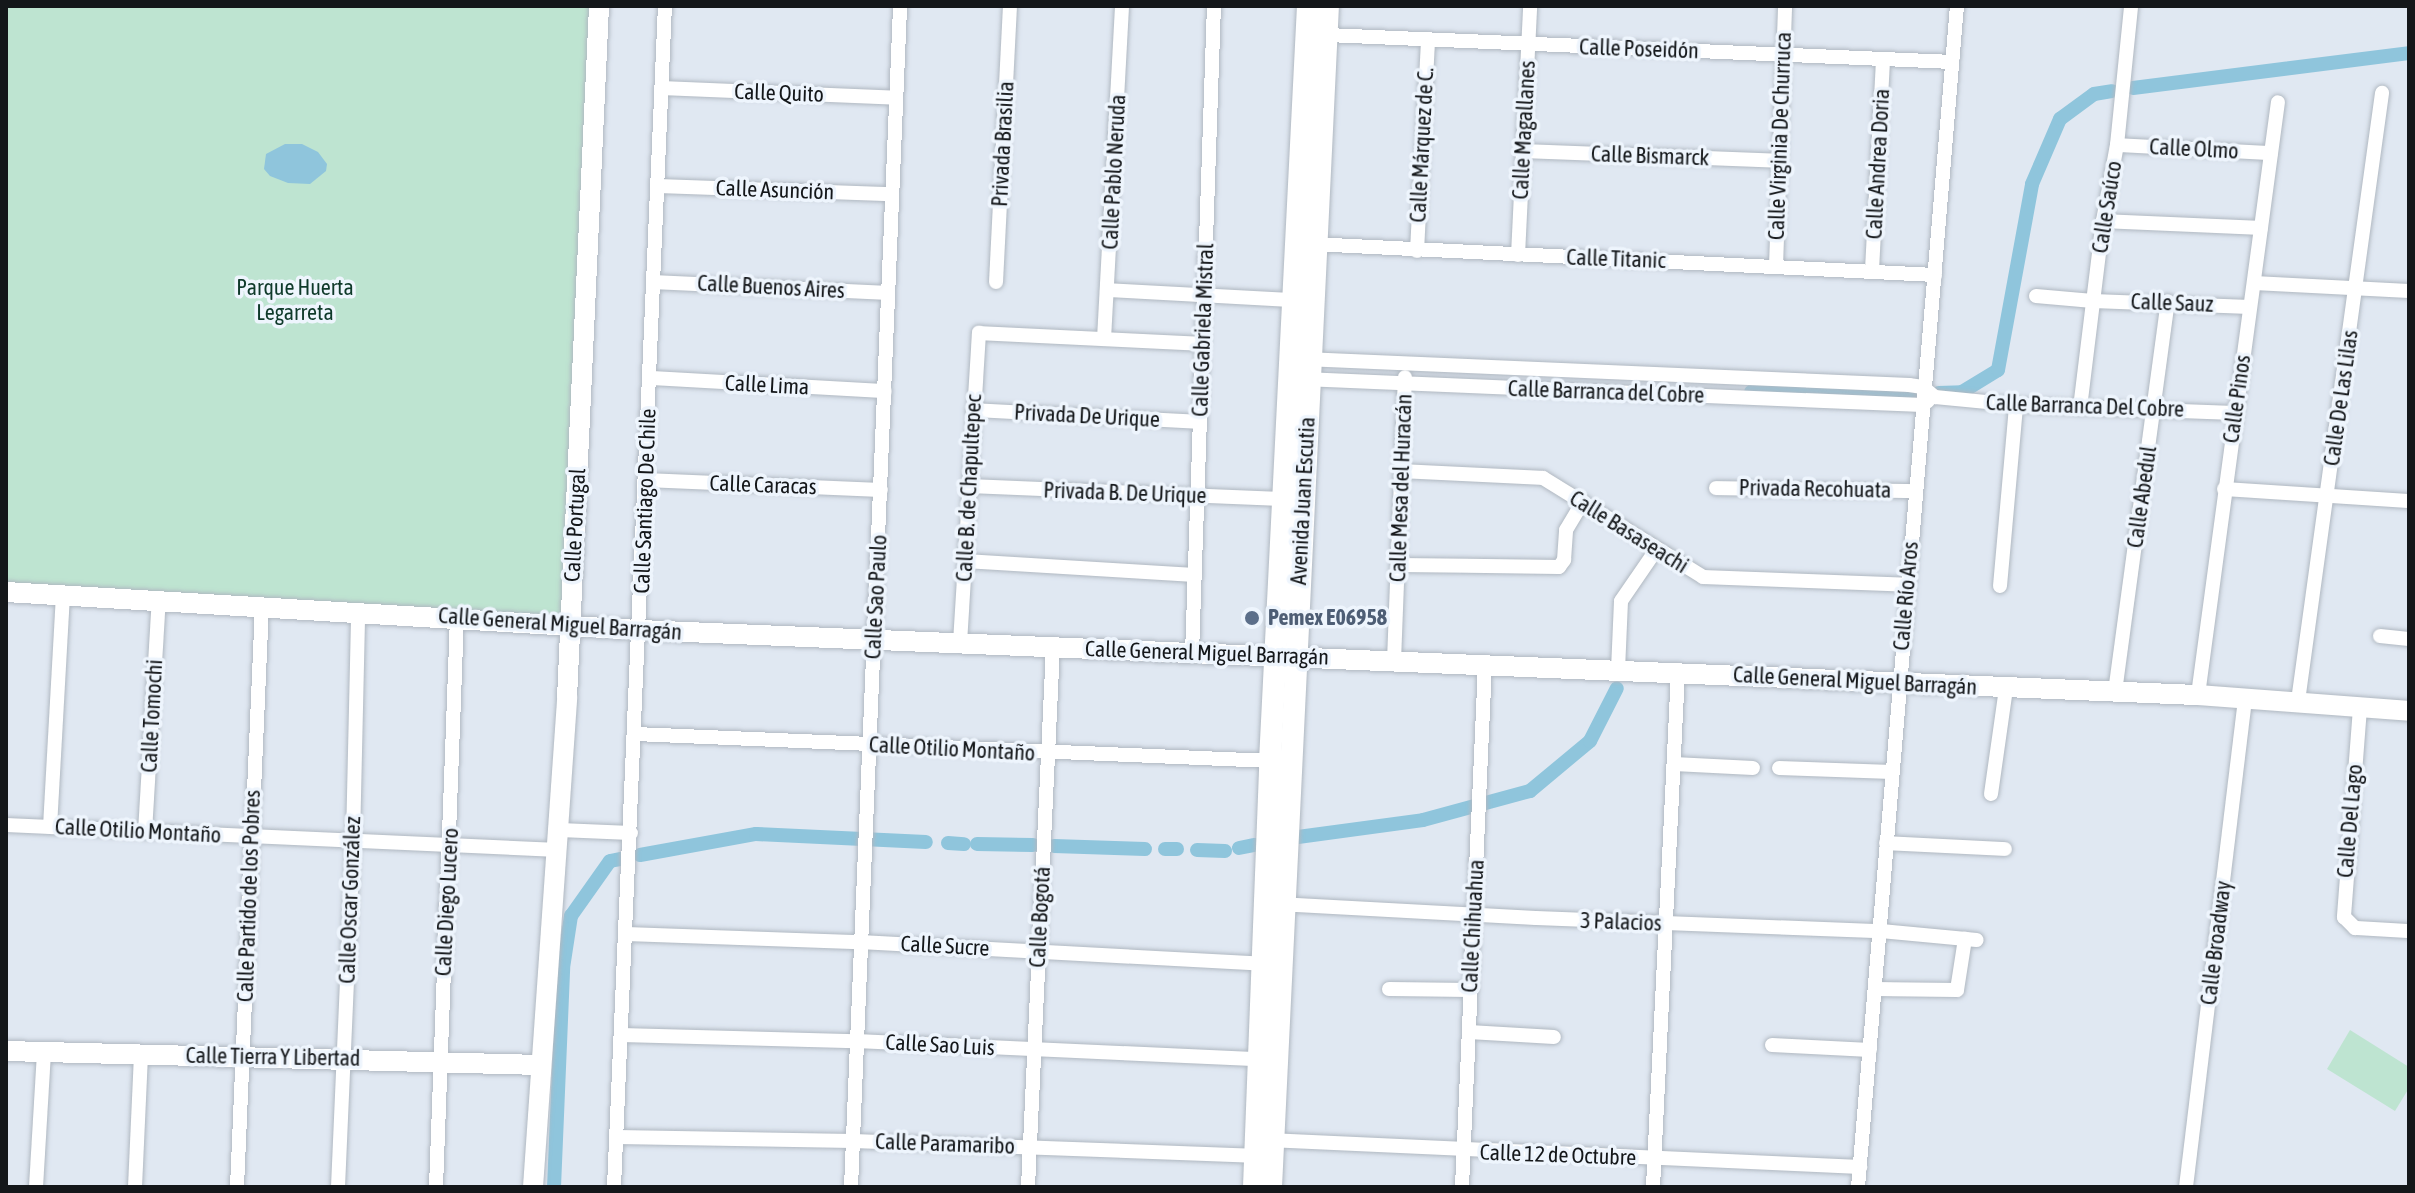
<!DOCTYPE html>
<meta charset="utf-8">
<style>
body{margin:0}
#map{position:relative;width:2415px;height:1193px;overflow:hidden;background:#e0e8f2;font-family:"Asap Condensed",sans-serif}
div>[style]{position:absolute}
.green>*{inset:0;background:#bee4d1}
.water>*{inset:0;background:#8fc5dc}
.canal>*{height:14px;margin:-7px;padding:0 7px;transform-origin:7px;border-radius:7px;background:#8fc5dc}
.roads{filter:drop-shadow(0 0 2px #b0b8c1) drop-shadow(0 0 2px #b0b8c1)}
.street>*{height:14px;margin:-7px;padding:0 7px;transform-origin:7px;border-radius:7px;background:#fff}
.secondary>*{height:20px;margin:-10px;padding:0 10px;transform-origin:10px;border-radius:10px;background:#fff}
.primary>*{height:22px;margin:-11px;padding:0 11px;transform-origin:11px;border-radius:11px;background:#fff}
.dots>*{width:22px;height:22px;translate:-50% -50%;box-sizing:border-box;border:4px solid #eef5fd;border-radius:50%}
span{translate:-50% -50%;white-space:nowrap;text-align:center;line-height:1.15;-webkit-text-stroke:7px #eef5fd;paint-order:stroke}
.street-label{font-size:22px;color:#14171a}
.park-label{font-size:22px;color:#0f3a2a}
.service-label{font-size:22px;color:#4e5e75;font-weight:700}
.left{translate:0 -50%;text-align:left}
.frame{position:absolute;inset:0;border:8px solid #14171a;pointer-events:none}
</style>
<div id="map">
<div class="green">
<i style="clip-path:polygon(6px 6px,599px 6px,571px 627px,6px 592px)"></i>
<i style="clip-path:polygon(2350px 1030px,2409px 1067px,2409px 1088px,2395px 1111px,2327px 1069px)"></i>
</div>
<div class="water">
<i style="clip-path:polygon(285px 144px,302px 144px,318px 152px,327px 164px,326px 171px,310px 184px,288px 183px,270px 176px,264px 169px,266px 154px)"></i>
</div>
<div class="canal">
<i style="left:2133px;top:88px;width:278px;rotate:-7.2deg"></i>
<i style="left:1751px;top:392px;width:171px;rotate:0.3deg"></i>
<i style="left:1939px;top:393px;width:23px;rotate:-2deg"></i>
<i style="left:1962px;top:392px;width:42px;rotate:-31.4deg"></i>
<i style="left:1998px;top:370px;width:189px;rotate:-79.6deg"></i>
<i style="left:2032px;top:184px;width:71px;rotate:-66.7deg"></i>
<i style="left:2060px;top:119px;width:42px;rotate:-36.3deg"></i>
<i style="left:2094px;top:94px;width:18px;rotate:-9deg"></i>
<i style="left:1298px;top:837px;width:126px;rotate:-7.7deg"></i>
<i style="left:1423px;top:820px;width:111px;rotate:-15.2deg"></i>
<i style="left:1530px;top:791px;width:78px;rotate:-39.8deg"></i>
<i style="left:1590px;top:741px;width:59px;rotate:-63deg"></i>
<i style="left:948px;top:843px;width:16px;rotate:4deg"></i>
<i style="left:977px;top:844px;width:56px;rotate:1deg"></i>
<i style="left:1054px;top:846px;width:91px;rotate:1.9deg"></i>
<i style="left:1239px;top:848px;width:16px;rotate:-11deg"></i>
<i style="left:1165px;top:849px;width:12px"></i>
<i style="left:1197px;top:850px;width:28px;rotate:2deg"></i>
<i style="left:640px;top:855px;width:118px;rotate:-10.3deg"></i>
<i style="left:756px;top:834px;width:170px;rotate:2.7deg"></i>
<i style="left:554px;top:1187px;width:219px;rotate:-87.6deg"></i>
<i style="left:563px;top:968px;width:53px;rotate:-81.3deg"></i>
<i style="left:571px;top:916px;width:67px;rotate:-54.7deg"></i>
<i style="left:610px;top:861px;width:10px;rotate:-11deg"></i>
</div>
<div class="roads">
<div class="street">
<i style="left:1327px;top:35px;width:626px;rotate:2.47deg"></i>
<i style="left:662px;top:88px;width:234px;rotate:2.4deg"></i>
<i style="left:2117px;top:145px;width:154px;rotate:3deg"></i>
<i style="left:1523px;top:151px;width:255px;rotate:2.2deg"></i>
<i style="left:658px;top:186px;width:234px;rotate:2deg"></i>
<i style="left:2103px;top:221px;width:158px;rotate:2.5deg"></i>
<i style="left:1312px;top:244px;width:624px;rotate:2.85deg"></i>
<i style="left:1417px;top:251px;width:211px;rotate:-87deg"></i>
<i style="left:1518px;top:255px;width:249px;rotate:-87.2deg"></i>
<i style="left:1776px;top:266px;width:260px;rotate:-88deg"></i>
<i style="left:1872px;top:270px;width:211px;rotate:-87deg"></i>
<i style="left:654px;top:282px;width:234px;rotate:2.7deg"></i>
<i style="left:996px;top:282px;width:276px;rotate:-87.1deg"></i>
<i style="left:2254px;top:283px;width:155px;rotate:3deg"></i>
<i style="left:1107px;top:290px;width:186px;rotate:3.1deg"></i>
<i style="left:2036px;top:296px;width:57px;rotate:5deg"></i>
<i style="left:2093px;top:301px;width:157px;rotate:2.2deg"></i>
<i style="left:1104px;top:339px;width:333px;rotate:-86.9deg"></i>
<i style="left:1304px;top:359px;width:606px;rotate:2.46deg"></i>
<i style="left:1909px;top:385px;width:14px;rotate:8deg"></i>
<i style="left:1923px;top:387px;width:16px;rotate:40deg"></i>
<i style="left:1935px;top:397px;width:81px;rotate:5.6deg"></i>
<i style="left:2016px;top:405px;width:219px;rotate:2.1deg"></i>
<i style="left:650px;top:378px;width:235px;rotate:3.2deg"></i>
<i style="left:1303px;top:379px;width:620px;rotate:2.41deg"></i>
<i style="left:1922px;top:405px;width:7px;rotate:-34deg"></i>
<i style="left:2080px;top:408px;width:188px;rotate:-83deg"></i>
<i style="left:2103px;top:221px;width:77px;rotate:-79.6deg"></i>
<i style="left:2117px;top:145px;width:140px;rotate:-84.2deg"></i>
<i style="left:973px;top:410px;width:227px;rotate:3deg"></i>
<i style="left:1402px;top:471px;width:141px;rotate:2.8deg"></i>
<i style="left:1543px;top:478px;width:188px;rotate:31.7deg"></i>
<i style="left:1703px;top:577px;width:204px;rotate:2.2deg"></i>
<i style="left:645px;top:480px;width:236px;rotate:2.4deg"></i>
<i style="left:969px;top:486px;width:313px;rotate:2.4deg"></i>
<i style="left:1716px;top:488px;width:199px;rotate:0.9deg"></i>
<i style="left:2224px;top:489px;width:185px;rotate:3.7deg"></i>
<i style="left:965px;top:561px;width:230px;rotate:3.5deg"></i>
<i style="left:1398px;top:565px;width:161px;rotate:0.7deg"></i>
<i style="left:1559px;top:567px;width:9px;rotate:-54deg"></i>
<i style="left:1564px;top:560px;width:30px;rotate:-86deg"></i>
<i style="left:1566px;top:530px;width:33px;rotate:-59deg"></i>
<i style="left:2000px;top:586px;width:182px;rotate:-84.9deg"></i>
<i style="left:2380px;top:636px;width:29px;rotate:6deg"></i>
<i style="left:960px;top:643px;width:311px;rotate:-86.5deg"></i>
<i style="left:979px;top:333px;width:224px;rotate:2.8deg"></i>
<i style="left:1192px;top:654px;width:648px;rotate:-88.06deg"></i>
<i style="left:1394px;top:661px;width:284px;rotate:-87.8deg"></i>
<i style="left:1618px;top:670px;width:69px;rotate:-87.5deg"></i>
<i style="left:1621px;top:601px;width:62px;rotate:-55.5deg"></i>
<i style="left:2115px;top:692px;width:394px;rotate:-82.3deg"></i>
<i style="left:2198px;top:695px;width:598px;rotate:-82.32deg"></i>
<i style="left:2298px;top:701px;width:614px;rotate:-82.13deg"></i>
<i style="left:2360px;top:708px;width:210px;rotate:94.4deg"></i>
<i style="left:2344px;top:917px;width:16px;rotate:45deg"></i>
<i style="left:2355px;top:928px;width:54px;rotate:3.2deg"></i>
<i style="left:635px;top:734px;width:636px;rotate:2.43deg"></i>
<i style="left:1674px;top:764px;width:79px;rotate:2.9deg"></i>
<i style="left:1779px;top:768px;width:113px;rotate:2deg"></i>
<i style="left:1991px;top:794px;width:107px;rotate:-81.9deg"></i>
<i style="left:6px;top:825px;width:553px;rotate:2.59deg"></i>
<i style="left:50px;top:827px;width:233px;rotate:-86.8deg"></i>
<i style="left:560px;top:830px;width:71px;rotate:2.4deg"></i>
<i style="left:145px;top:832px;width:233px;rotate:-86.6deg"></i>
<i style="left:1886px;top:843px;width:119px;rotate:2.9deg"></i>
<i style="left:1278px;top:904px;width:258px;rotate:3.1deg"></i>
<i style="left:1536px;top:918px;width:345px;rotate:2.2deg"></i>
<i style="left:1881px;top:931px;width:96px;rotate:5.4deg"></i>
<i style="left:626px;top:934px;width:234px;rotate:2deg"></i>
<i style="left:860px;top:942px;width:404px;rotate:3.1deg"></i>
<i style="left:1389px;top:989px;width:81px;rotate:0.7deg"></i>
<i style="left:1876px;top:989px;width:81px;rotate:0.7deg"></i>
<i style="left:1957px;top:990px;width:52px;rotate:-81.1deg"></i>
<i style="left:1469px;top:1032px;width:85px;rotate:3.4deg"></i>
<i style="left:621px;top:1035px;width:235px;rotate:1.5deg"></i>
<i style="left:856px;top:1041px;width:403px;rotate:2.6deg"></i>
<i style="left:1772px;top:1045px;width:98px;rotate:2.9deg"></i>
<i style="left:617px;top:1137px;width:236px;rotate:1deg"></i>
<i style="left:853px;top:1141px;width:407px;rotate:2.1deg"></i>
<i style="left:1268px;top:1140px;width:593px;rotate:2.61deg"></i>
<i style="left:36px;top:1187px;width:135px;rotate:-86.6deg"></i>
<i style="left:135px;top:1187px;width:133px;rotate:-87.4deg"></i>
<i style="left:237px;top:1187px;width:583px;rotate:-87.54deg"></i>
<i style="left:338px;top:1187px;width:347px;rotate:-87.5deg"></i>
<i style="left:353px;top:840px;width:227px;rotate:-88.7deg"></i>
<i style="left:436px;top:1187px;width:570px;rotate:-87.89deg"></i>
<i style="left:614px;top:1187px;width:1182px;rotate:-87.53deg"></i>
<i style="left:851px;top:1187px;width:1182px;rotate:-87.62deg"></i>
<i style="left:1028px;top:1187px;width:541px;rotate:-87.35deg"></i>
<i style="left:1462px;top:1187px;width:523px;rotate:-87.48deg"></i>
<i style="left:1653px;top:1187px;width:515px;rotate:-87.22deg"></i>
<i style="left:1858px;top:1187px;width:1185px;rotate:-85.21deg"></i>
<i style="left:2186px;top:1187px;width:493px;rotate:-83.1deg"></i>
</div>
<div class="secondary">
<i style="left:6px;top:592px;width:634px;rotate:3.44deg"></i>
<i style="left:639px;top:630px;width:1560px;rotate:2.39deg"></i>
<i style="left:2198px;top:695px;width:212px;rotate:4.3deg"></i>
<i style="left:6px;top:1051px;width:535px;rotate:1.5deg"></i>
<i style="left:533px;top:1187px;width:490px;rotate:-86deg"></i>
<i style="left:567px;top:698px;width:693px;rotate:-87.35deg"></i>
</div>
<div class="primary">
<i style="left:1254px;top:1187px;width:426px;rotate:-87.8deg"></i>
<i style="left:1270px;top:761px;width:756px;rotate:-87.12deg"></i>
<i style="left:1271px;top:1187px;width:1182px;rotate:-87.24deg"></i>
</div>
</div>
<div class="dots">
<i style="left:1252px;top:618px;background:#5c6f8a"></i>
</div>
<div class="street-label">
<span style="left:1639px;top:49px;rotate:2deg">Calle Poseidón</span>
<span style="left:779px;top:93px;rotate:2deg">Calle Quito</span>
<span style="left:1524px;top:130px;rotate:-87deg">Calle Magallanes</span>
<span style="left:1780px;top:136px;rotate:-88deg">Calle Virginia De Churruca</span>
<span style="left:1003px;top:144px;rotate:-87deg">Privada Brasilia</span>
<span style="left:1422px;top:145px;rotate:-87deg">Calle Márquez de C.</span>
<span style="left:2194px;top:149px;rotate:3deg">Calle Olmo</span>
<span style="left:1650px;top:156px;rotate:2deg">Calle Bismarck</span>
<span style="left:1878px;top:164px;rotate:-87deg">Calle Andrea Doria</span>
<span style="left:1114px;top:172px;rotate:-87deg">Calle Pablo Neruda</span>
<span style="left:775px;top:190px;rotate:2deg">Calle Asunción</span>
<span style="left:2107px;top:207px;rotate:-81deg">Calle Saúco</span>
<span style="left:1616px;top:259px;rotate:2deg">Calle Titanic</span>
<span style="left:771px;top:287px;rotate:3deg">Calle Buenos Aires</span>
<span style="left:2172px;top:303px;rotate:2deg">Calle Sauz</span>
<span style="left:1203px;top:330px;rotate:-88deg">Calle Gabriela Mistral</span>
<span style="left:767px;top:385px;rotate:3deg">Calle Lima</span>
<span style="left:1606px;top:392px;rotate:2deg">Calle Barranca del Cobre</span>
<span style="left:2341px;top:398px;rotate:-82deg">Calle De Las Lilas</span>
<span style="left:2237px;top:399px;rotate:-82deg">Calle Pinos</span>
<span style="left:2085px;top:406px;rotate:2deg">Calle Barranca Del Cobre</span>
<span style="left:1087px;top:416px;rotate:3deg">Privada De Urique</span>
<span style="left:763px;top:485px;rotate:2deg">Calle Caracas</span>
<span style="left:969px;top:488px;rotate:-87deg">Calle B. de Chapultepec</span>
<span style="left:1401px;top:488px;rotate:-88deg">Calle Mesa del Huracán</span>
<span style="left:1815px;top:489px;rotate:1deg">Privada Recohuata</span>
<span style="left:1125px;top:493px;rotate:2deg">Privada B. De Urique</span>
<span style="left:2142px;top:497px;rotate:-82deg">Calle Abedul</span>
<span style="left:645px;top:501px;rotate:-88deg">Calle Santiago De Chile</span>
<span style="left:1303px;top:501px;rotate:-87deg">Avenida Juan Escutia</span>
<span style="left:575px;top:525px;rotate:-87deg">Calle Portugal</span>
<span style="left:1629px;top:532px;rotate:32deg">Calle Basaseachi</span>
<span style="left:1906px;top:596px;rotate:-85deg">Calle Río Aros</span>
<span style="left:876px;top:597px;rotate:-87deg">Calle Sao Paulo</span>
<span style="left:560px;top:624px;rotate:4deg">Calle General Miguel Barragán</span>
<span style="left:1207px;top:653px;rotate:2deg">Calle General Miguel Barragán</span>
<span style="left:1855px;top:681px;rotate:3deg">Calle General Miguel Barragán</span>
<span style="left:152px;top:716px;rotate:-87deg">Calle Tomochi</span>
<span style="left:952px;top:749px;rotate:3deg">Calle Otilio Montaño</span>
<span style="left:2350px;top:821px;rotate:-85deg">Calle Del Lago</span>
<span style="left:138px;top:831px;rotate:3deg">Calle Otilio Montaño</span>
<span style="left:249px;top:896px;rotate:-88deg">Calle Partido de los Pobres</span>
<span style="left:350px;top:900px;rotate:-88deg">Calle Oscar González</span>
<span style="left:447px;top:902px;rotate:-87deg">Calle Diego Lucero</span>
<span style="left:1040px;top:917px;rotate:-87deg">Calle Bogotá</span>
<span style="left:1621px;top:922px;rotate:2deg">3 Palacios</span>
<span style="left:1473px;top:926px;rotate:-87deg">Calle Chihuahua</span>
<span style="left:2216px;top:943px;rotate:-83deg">Calle Broadway</span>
<span style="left:945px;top:946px;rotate:3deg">Calle Sucre</span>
<span style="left:940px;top:1045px;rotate:3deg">Calle Sao Luis</span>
<span style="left:273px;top:1057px;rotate:1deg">Calle Tierra Y Libertad</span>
<span style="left:945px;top:1144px;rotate:2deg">Calle Paramaribo</span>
<span style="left:1558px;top:1155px;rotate:2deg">Calle 12 de Octubre</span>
</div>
<div class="park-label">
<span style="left:295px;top:300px">Parque Huerta<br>Legarreta</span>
</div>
<div class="service-label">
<span class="left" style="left:1268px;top:618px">Pemex E06958</span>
</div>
<div class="frame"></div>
</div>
